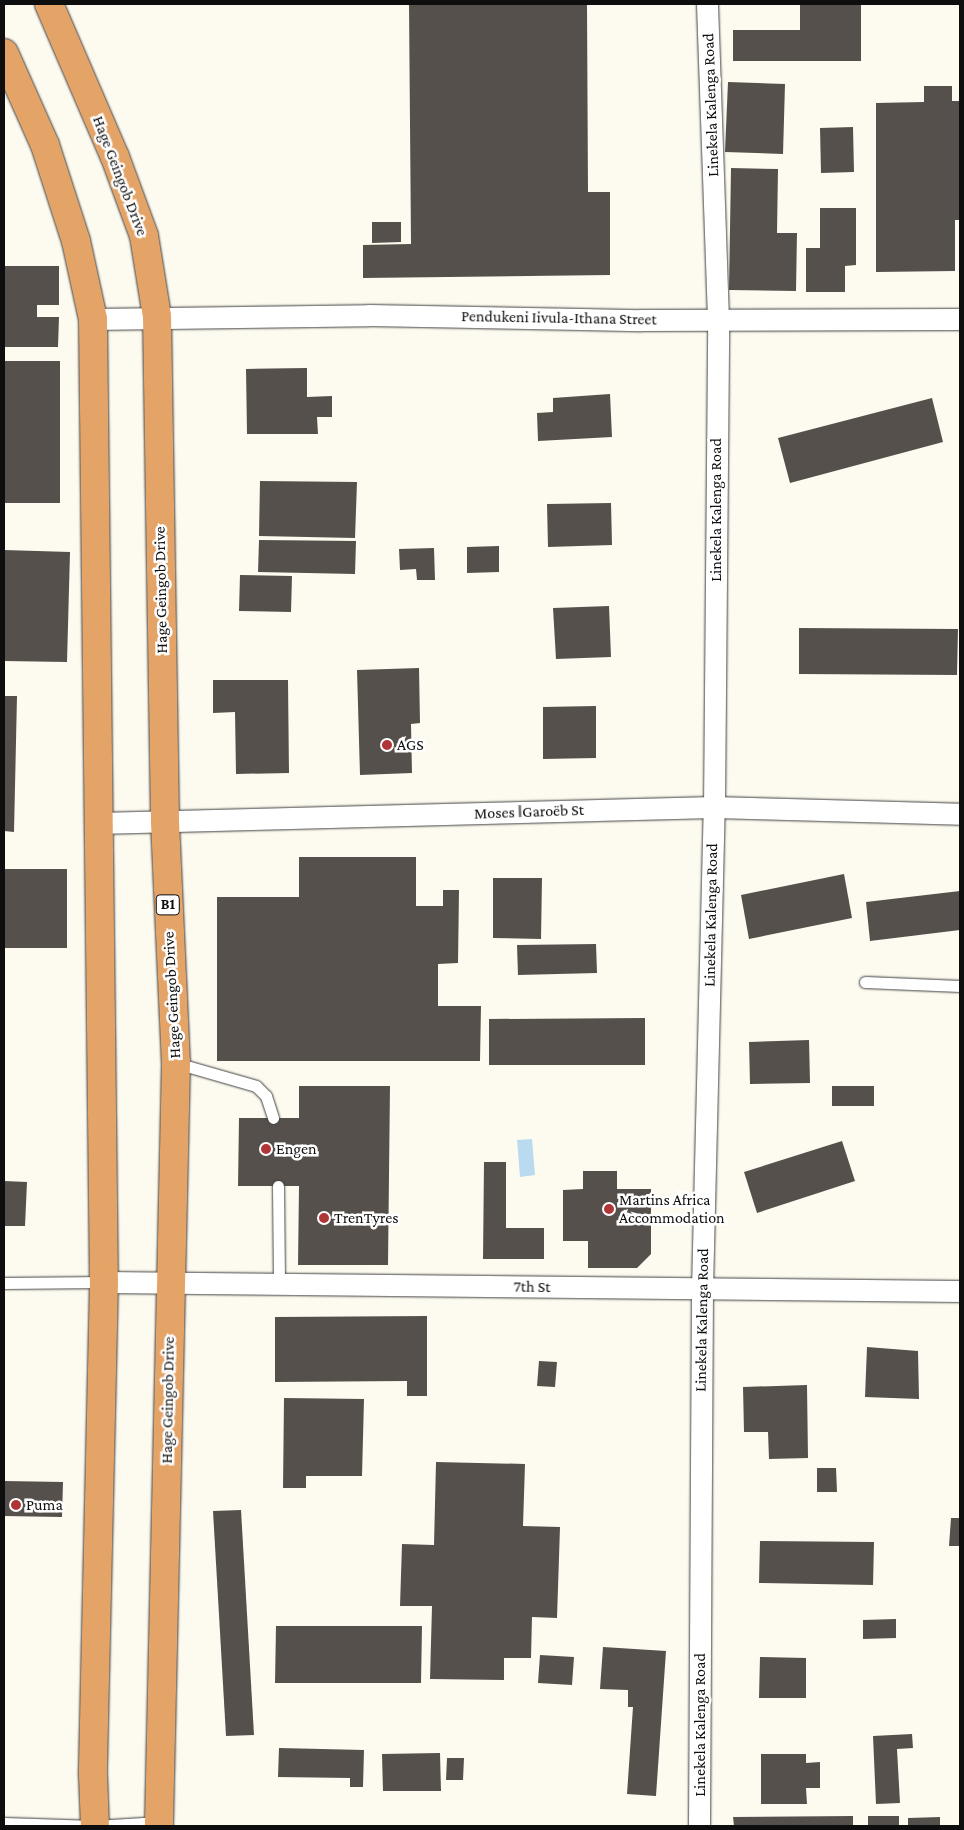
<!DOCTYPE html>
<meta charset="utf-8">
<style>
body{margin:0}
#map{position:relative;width:964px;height:1830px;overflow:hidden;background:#fdfbf0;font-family:"Crimson Pro",serif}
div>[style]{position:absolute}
.water>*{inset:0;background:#badaf0}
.building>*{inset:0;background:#55504b}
.roads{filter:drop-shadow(0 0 1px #414141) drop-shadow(0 0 1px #414141)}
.lane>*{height:11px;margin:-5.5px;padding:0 5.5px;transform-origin:5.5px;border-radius:5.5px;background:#fff}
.street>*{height:21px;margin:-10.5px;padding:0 10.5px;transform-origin:10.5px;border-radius:10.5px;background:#fff}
.highway>*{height:28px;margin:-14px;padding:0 14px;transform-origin:14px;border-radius:14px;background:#e5a467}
.dots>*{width:14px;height:14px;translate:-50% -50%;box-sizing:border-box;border:2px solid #fff;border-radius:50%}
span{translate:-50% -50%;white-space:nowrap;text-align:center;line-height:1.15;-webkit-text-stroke:5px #fff;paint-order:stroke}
.shield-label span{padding:1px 4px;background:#fff;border:1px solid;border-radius:4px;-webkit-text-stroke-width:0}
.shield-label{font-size:15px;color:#0e0e0e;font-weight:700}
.street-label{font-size:16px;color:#0e0e0e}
.poi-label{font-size:16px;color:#0e0e0e}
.left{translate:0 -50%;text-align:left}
.frame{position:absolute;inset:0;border:5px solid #0e0e0e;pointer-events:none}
</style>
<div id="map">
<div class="water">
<i style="clip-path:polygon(532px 1139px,535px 1175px,520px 1177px,517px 1140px)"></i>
</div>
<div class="building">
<i style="clip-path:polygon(409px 4px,587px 4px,588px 192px,610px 192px,610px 275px,363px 278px,363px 245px,411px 244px)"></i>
<i style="clip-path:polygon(800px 4px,861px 4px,861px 61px,733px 61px,733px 30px,800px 30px)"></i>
<i style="clip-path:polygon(728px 82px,785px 84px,783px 154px,725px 152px)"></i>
<i style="clip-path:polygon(924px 86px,952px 86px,952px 101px,960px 101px,960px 220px,955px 220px,955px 271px,876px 272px,876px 103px,924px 102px)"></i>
<i style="clip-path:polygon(853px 127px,854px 172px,821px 173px,820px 128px)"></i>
<i style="clip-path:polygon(731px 168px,778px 169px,777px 233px,797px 233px,796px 291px,729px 290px)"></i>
<i style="clip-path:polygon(820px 208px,856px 208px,856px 265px,845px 266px,845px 292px,806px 292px,806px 248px,820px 248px)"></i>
<i style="clip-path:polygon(372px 222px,401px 222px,401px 242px,372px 243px)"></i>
<i style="clip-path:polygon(4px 266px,59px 266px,59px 305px,37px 305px,37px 317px,59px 317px,58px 347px,4px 347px)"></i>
<i style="clip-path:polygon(4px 361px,60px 361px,60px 503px,4px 503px)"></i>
<i style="clip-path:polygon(307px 368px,307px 397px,332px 396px,332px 417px,317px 417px,318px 434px,247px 434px,246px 369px)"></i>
<i style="clip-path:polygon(610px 394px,612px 437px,538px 441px,537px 413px,553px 412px,553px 398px)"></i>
<i style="clip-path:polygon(932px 398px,943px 442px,790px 483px,778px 438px)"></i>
<i style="clip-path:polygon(260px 481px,357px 482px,355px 538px,259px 536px)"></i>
<i style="clip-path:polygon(611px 503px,612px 545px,548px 547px,547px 504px)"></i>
<i style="clip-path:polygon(259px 540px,356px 541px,355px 574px,258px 572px)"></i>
<i style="clip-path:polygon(499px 546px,499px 572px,467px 573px,467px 547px)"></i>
<i style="clip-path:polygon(434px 548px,435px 580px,417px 580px,416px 569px,400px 570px,399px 549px)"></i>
<i style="clip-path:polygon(4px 550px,70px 552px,67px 662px,4px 661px)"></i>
<i style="clip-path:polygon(240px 575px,292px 576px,291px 612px,239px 611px)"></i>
<i style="clip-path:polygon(609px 606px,611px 657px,556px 659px,553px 608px)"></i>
<i style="clip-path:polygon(799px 628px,958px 629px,957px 675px,799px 674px)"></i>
<i style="clip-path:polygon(419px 668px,420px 723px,411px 724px,412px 773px,360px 775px,357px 670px)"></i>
<i style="clip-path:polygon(213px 680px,288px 680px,289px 773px,236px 774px,235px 712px,213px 713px)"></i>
<i style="clip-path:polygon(4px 696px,17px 696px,14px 832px,4px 831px)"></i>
<i style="clip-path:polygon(596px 706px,596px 758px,543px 759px,543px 707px)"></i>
<i style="clip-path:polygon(299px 857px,416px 857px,416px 906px,443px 906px,443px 890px,459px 890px,458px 963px,438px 964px,438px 1006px,481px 1006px,480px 1061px,217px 1061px,217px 897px,299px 897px)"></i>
<i style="clip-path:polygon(4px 869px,67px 869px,67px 948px,4px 948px)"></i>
<i style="clip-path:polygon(844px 874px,852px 918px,749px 939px,741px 895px)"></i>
<i style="clip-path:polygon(493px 878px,542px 878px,541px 939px,493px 938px)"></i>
<i style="clip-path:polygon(960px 891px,960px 930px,870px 941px,866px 902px)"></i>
<i style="clip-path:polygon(596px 944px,597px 973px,518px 975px,517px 945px)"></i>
<i style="clip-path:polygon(645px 1018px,645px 1065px,489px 1065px,489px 1019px)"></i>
<i style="clip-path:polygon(809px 1040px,810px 1083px,750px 1084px,749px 1042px)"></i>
<i style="clip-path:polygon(299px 1086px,390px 1086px,388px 1265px,298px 1265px,299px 1186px,238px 1186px,239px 1118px,299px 1118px)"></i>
<i style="clip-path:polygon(832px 1086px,874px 1086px,874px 1106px,832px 1106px)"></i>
<i style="clip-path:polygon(842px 1141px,855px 1181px,757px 1213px,744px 1172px)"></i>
<i style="clip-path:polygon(484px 1162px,506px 1162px,506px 1228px,544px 1228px,544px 1259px,483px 1259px)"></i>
<i style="clip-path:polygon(583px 1171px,617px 1171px,617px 1189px,651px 1189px,651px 1254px,637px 1268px,588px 1268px,588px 1241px,563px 1241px,563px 1190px,583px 1189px)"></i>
<i style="clip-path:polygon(4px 1181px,27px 1182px,25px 1226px,4px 1226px)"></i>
<i style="clip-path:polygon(427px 1316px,427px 1396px,407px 1396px,407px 1381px,275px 1382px,275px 1317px)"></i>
<i style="clip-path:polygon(867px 1347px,918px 1351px,919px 1399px,865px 1397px)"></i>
<i style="clip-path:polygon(539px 1361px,557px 1362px,555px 1387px,537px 1386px)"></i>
<i style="clip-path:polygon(807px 1385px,808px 1458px,769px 1459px,768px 1432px,744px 1432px,743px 1387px)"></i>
<i style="clip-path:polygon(284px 1398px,364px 1399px,362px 1476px,306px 1476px,306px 1488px,283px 1488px)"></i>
<i style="clip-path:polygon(436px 1462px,525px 1464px,523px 1526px,560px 1527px,557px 1618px,532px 1617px,531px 1658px,504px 1658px,504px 1680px,430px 1679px,432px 1606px,400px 1606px,402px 1544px,434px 1545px)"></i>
<i style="clip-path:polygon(817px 1468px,836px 1468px,837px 1492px,817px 1492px)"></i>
<i style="clip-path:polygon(4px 1481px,63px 1482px,62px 1517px,4px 1516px)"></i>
<i style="clip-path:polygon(241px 1510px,254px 1735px,226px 1736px,213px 1511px)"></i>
<i style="clip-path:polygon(951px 1518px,960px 1518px,960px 1546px,949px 1546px)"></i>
<i style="clip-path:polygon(760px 1541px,874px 1542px,873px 1585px,759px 1583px)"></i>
<i style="clip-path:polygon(896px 1619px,896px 1638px,863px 1639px,863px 1620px)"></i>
<i style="clip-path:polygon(276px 1626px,422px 1626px,421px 1683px,275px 1683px)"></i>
<i style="clip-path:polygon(603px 1647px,666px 1651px,656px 1796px,627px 1794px,633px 1707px,628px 1707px,628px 1690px,600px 1689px)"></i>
<i style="clip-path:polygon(540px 1655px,574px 1657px,572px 1685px,538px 1683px)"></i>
<i style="clip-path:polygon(760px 1657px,806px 1658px,806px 1698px,759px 1698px)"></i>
<i style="clip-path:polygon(912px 1734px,913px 1748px,897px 1749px,900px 1803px,876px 1804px,873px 1736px)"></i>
<i style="clip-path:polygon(279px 1748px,364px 1750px,363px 1787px,350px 1787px,350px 1778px,278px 1777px)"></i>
<i style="clip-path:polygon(440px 1753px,441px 1791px,383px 1791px,382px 1754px)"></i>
<i style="clip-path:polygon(761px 1754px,806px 1754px,806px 1763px,820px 1762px,820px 1788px,806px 1788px,807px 1804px,761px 1804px)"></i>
<i style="clip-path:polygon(447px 1758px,464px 1758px,463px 1780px,446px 1780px)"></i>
<i style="clip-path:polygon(853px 1816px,853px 1826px,734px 1826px,733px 1817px)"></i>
<i style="clip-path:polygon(868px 1816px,899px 1816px,899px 1826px,868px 1826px)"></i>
<i style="clip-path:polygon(940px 1817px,940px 1826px,908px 1826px,908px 1818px)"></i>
</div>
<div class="roads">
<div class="lane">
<i style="left:865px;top:982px;width:95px;rotate:2.4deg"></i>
<i style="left:176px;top:1063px;width:83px;rotate:16deg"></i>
<i style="left:256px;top:1086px;width:14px;rotate:45deg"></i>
<i style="left:266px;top:1096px;width:23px;rotate:72deg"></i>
<i style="left:278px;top:1186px;width:98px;rotate:89.4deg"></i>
<i style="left:4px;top:1283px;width:100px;rotate:-0.6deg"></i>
<i style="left:4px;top:1823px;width:91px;rotate:1.9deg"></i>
<i style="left:95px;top:1826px;width:64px;rotate:-3.6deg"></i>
</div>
<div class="street">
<i style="left:93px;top:319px;width:276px;rotate:-0.8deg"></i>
<i style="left:369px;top:315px;width:272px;rotate:1.1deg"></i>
<i style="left:641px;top:320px;width:319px;rotate:-0.2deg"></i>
<i style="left:98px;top:823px;width:616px;rotate:-1.49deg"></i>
<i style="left:714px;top:807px;width:246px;rotate:1.6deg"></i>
<i style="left:104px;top:1282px;width:856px;rotate:0.6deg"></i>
<i style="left:699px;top:1826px;width:537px;rotate:-89.68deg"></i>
<i style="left:702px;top:1289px;width:482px;rotate:-88.6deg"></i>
<i style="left:714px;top:807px;width:488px;rotate:-89.5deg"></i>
<i style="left:718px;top:319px;width:315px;rotate:-92deg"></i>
</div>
<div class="highway">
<i style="left:49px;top:4px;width:167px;rotate:66.7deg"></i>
<i style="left:115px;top:157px;width:84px;rotate:69.8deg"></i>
<i style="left:144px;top:236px;width:81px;rotate:80.8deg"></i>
<i style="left:157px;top:316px;width:506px;rotate:89.09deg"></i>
<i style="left:165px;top:822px;width:241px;rotate:87.4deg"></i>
<i style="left:176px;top:1063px;width:763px;rotate:91.28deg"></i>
<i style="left:4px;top:53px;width:101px;rotate:66deg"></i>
<i style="left:45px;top:145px;width:101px;rotate:72.1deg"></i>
<i style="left:76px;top:241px;width:80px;rotate:77.7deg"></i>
<i style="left:93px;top:319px;width:963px;rotate:89.35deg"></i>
<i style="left:104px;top:1282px;width:493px;rotate:91.3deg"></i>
<i style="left:93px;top:1775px;width:51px;rotate:87.8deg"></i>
</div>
</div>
<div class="dots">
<i style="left:387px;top:745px;background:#af3537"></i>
<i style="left:266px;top:1149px;background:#af3537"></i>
<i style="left:609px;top:1209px;background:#af3537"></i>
<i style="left:324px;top:1218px;background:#af3537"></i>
<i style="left:16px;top:1505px;background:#af3537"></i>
</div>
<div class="shield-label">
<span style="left:168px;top:905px">B1</span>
</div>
<div class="street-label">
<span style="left:711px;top:105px;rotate:-92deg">Linekela Kalenga Road</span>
<span style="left:120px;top:176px;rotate:69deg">Hage Geingob Drive</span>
<span style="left:559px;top:318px;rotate:1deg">Pendukeni Iivula-Ithana Street</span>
<span style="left:716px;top:510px;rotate:-90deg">Linekela Kalenga Road</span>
<span style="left:161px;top:590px;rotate:-91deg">Hage Geingob Drive</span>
<span style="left:529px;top:812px;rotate:-2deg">Moses ǁGaroëb St</span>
<span style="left:711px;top:915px;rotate:-89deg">Linekela Kalenga Road</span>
<span style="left:172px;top:995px;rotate:-93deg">Hage Geingob Drive</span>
<span style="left:532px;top:1287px;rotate:1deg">7th St</span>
<span style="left:702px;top:1320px;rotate:-89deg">Linekela Kalenga Road</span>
<span style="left:168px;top:1400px;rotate:-89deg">Hage Geingob Drive</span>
<span style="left:700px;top:1725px;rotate:-90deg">Linekela Kalenga Road</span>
</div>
<div class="poi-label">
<span class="left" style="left:397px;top:745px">AGS</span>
<span class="left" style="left:276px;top:1149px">Engen</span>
<span class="left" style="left:619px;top:1209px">Martins Africa<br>Accommodation</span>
<span class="left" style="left:334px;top:1218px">TrenTyres</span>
<span class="left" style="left:26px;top:1505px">Puma</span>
</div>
<div class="frame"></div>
</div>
